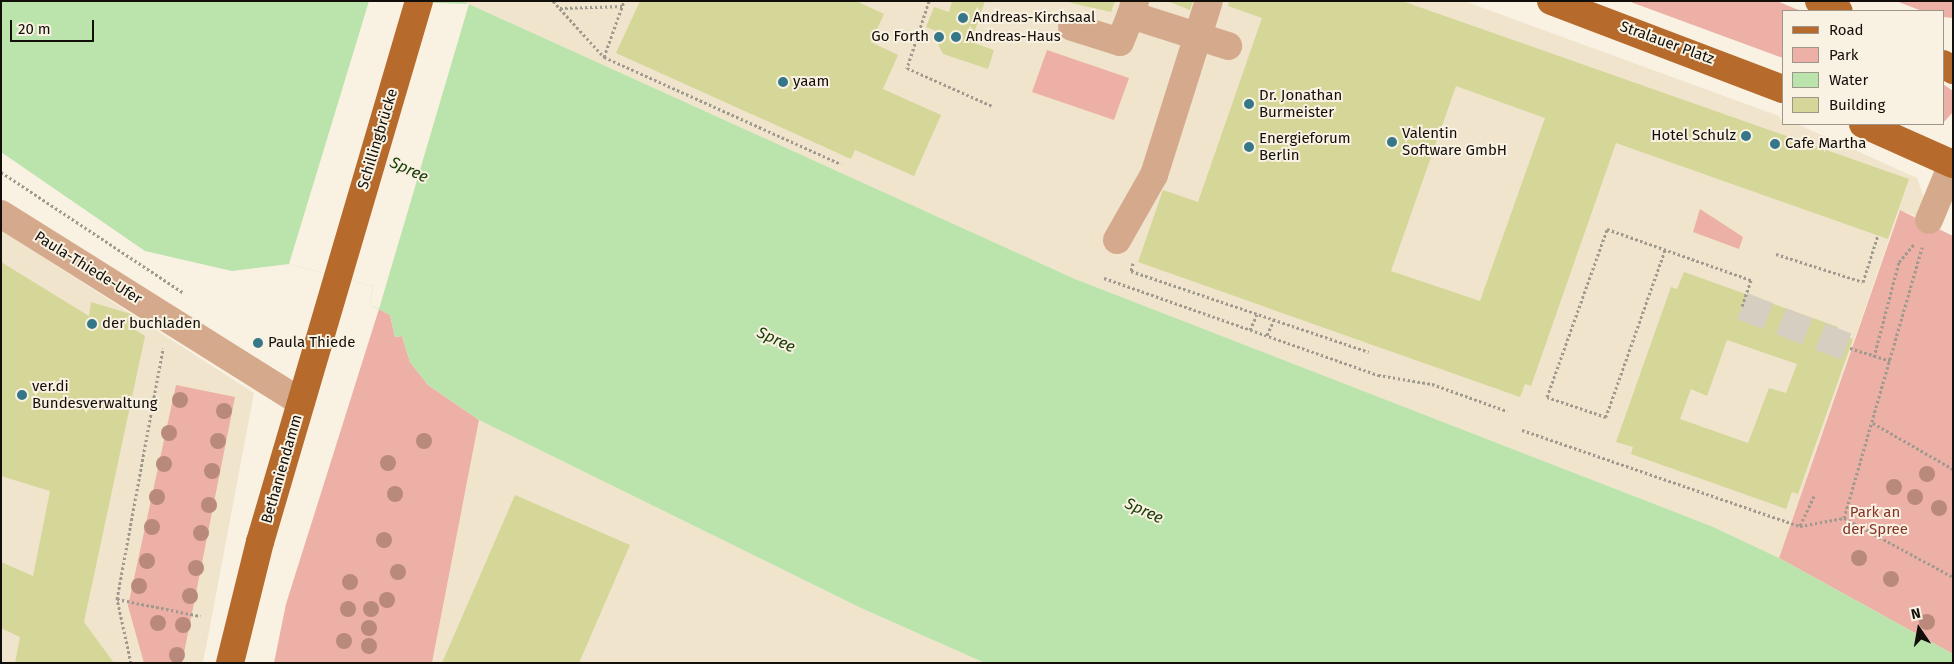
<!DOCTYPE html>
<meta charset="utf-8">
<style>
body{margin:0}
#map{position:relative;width:1954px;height:664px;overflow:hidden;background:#f9f1e1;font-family:"Fira Sans",sans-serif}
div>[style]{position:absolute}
.built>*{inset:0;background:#f0e4cd}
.green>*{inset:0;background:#edb0a6}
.water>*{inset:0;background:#bbe3ac}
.pier>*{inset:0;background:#f9f1e1}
.building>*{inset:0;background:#d4d797}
.minor-tunnel>*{height:28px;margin-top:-14px;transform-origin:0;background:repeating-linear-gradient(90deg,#d6cfc1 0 28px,transparent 0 42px)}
.path>*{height:3px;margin-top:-1.5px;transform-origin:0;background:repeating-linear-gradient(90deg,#9f998e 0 2.5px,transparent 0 5px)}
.minor>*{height:28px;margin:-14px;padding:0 14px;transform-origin:14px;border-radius:14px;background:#d5aa8c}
.major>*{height:28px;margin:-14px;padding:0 14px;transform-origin:14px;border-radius:14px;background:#b66a2c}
.trees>*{width:16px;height:16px;margin:-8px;border-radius:50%;background:#b9897c}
.dots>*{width:14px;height:14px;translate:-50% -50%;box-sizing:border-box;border:2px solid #f9f1e1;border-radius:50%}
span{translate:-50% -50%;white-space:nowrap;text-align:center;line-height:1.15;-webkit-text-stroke:4px #f9f1e1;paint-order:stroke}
.poi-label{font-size:15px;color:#120f0a}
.left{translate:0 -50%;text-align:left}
.right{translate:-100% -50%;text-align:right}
.street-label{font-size:15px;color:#120f0a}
.park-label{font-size:15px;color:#85342a}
.water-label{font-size:16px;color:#1d410b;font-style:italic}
.frame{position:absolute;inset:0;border:2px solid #120f0a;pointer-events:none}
.legend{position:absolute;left:1782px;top:10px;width:162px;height:115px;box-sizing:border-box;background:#f9f1e1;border:1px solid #9d978b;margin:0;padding:6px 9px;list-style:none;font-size:15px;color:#120f0a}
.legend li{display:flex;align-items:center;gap:10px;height:25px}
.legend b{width:25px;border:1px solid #9d978b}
.north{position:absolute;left:1894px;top:604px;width:50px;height:50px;-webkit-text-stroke:4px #f9f1e1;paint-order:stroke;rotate:348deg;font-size:14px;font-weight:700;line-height:20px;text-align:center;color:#120f0a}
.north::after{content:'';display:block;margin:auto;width:18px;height:22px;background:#120f0a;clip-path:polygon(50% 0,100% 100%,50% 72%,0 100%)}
.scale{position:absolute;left:10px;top:20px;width:84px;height:22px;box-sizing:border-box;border:2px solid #120f0a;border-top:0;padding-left:6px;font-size:15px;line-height:18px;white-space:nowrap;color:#120f0a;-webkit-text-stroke:4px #f9f1e1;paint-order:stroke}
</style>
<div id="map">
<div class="built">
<i style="clip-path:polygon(462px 1px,1464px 1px,1779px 116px,1783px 124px,1797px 124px,1917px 178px,1924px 198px,1918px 217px,1899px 210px,1779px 558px,1711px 526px,1075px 279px)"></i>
<i style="clip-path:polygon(1px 230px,254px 393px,203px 663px,1px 663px)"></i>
<i style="clip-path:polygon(479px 420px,861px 608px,985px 663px,432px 663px)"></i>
</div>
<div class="green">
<i style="clip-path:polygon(1628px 1px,1777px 1px,1801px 11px,1783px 11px,1783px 58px)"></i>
<i style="clip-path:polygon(1896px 1px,1953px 1px,1953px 18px,1943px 17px,1943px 11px,1922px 11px)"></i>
<i style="clip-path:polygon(1047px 50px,1129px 78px,1114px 120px,1032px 92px)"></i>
<i style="clip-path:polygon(1943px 84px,1953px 91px,1953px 112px,1943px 123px)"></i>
<i style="clip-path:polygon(1700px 209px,1743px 237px,1739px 249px,1693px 232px)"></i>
<i style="clip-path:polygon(1900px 210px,1953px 236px,1953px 654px,1779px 558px)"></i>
<i style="clip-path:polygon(379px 309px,390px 315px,395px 337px,402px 336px,410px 362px,428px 385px,479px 420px,432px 663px,274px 663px,286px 604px)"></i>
<i style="clip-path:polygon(176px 385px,235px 397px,182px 663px,144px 663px,128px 606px)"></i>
</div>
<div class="water">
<i style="clip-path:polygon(1px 1px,462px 1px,1075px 279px,1711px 526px,1779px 558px,1953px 654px,1953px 663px,985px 663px,861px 608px,479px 420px,428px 385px,410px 362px,402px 336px,395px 337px,390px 315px,370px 305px,373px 286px,289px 264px,232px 271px,145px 251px,1px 152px)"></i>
</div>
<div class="pier">
<i style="clip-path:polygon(369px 1px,469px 4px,379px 309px,370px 305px,373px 286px,289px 264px)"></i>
</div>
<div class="building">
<i style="clip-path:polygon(640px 1px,856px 1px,884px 14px,871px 42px,898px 55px,883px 89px,941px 115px,914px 176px,855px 150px,851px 159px,616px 53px)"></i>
<i style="clip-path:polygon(952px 1px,985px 1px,971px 42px,994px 50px,988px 69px,943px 54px,937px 42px,941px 33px,926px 27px,934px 7px,949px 12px)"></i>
<i style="clip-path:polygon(1115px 1px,1111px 12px,1071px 3px,1071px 1px)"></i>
<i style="clip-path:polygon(1167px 1px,1193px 1px,1190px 10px)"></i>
<i style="clip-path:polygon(evenodd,1229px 1px,1402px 1px,1909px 179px,1888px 239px,1616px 143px,1531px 386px,1525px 384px,1520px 397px,1138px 262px,1163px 190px,1198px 202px,1262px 18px,1228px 6px,1229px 1px,1456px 86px,1545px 118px,1480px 301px,1391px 271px,1456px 86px)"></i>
<i style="clip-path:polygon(1px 262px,89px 316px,91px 302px,131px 314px,129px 326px,145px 336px,84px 622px,114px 663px,15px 663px,20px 637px,1px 628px,1px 562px,33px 576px,50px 491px,1px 476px)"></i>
<i style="clip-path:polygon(evenodd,1684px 272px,1838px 327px,1836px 333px,1853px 339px,1798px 494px,1792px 492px,1786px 509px,1631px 454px,1633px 447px,1616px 442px,1671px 287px,1677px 289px,1684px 272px,1727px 340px,1797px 364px,1786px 393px,1769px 388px,1748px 443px,1680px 419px,1691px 389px,1707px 396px,1727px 340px)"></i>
<i style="clip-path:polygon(515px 495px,630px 545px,579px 663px,442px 663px)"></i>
</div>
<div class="minor-tunnel">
<i style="left:1742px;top:306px;width:116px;rotate:21.3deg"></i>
</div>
<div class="path">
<i style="left:553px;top:1px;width:76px;rotate:47.7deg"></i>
<i style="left:604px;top:57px;width:260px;rotate:24.3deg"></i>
<i style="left:929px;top:1px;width:71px;rotate:108.2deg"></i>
<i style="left:907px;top:68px;width:93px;rotate:24.1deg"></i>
<i style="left:560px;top:8px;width:64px;rotate:-1.8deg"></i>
<i style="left:604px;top:57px;width:59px;rotate:-70.3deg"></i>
<i style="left:1px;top:172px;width:219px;rotate:33.5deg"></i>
<i style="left:1665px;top:250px;width:177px;rotate:109.5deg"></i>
<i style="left:1606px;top:417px;width:62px;rotate:-161.3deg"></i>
<i style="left:1547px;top:397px;width:178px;rotate:-70.3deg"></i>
<i style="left:1607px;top:229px;width:153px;rotate:19.5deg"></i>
<i style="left:1751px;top:280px;width:28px;rotate:109deg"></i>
<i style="left:1776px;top:254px;width:91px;rotate:17.8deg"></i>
<i style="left:1863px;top:282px;width:49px;rotate:-72.3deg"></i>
<i style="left:1133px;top:263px;width:8px;rotate:104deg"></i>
<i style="left:1131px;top:271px;width:251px;rotate:18.8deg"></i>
<i style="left:1104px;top:278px;width:291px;rotate:19.5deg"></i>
<i style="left:1378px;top:375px;width:55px;rotate:9.5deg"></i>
<i style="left:1432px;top:384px;width:80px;rotate:19.8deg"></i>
<i style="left:1250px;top:330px;width:17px;rotate:-66deg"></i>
<i style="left:1267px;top:335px;width:17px;rotate:-65deg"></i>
<i style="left:1850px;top:348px;width:43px;rotate:17.6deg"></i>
<i style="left:1874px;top:357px;width:98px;rotate:-75.3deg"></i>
<i style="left:1899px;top:262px;width:23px;rotate:-50deg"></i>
<i style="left:1873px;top:423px;width:92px;rotate:29.9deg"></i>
<i style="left:1522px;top:430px;width:294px;rotate:19.1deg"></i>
<i style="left:1814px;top:496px;width:33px;rotate:115deg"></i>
<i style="left:1800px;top:526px;width:45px;rotate:-10.3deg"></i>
<i style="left:1844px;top:518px;width:124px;rotate:28.4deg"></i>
<i style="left:1844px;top:518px;width:282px;rotate:-73.9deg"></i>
<i style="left:117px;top:599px;width:85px;rotate:11.6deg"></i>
<i style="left:131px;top:663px;width:66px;rotate:-102.3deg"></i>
<i style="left:117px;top:599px;width:255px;rotate:-79.6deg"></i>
</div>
<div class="minor">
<i style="left:1135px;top:1px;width:15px;rotate:106deg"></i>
<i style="left:1131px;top:15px;width:102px;rotate:17.7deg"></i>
<i style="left:1072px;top:27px;width:50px;rotate:17.4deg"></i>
<i style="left:1120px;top:42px;width:29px;rotate:-68deg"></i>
<i style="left:1px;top:214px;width:354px;rotate:32.1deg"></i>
<i style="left:1929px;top:220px;width:63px;rotate:-67.5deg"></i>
<i style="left:1117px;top:240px;width:75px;rotate:-60.4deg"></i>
<i style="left:1154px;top:175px;width:182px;rotate:-72.5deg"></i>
</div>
<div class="major">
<i style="left:1551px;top:1px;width:248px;rotate:20.8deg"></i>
<i style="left:1819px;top:1px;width:22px;rotate:27deg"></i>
<i style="left:1943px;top:64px;width:12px;rotate:31deg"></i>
<i style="left:1863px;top:124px;width:98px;rotate:24deg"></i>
<i style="left:230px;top:663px;width:125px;rotate:-76.1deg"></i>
<i style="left:260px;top:542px;width:564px;rotate:-73.62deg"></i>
</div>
<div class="trees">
<i style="left:180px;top:400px"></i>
<i style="left:224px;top:411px"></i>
<i style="left:169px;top:433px"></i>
<i style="left:218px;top:441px"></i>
<i style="left:424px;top:441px"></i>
<i style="left:388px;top:463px"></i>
<i style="left:164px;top:464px"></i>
<i style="left:212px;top:471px"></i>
<i style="left:1927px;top:474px"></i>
<i style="left:1894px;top:487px"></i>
<i style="left:395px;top:494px"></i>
<i style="left:157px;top:497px"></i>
<i style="left:1915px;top:497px"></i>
<i style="left:209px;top:505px"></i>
<i style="left:1939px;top:508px"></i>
<i style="left:152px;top:527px"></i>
<i style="left:201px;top:533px"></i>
<i style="left:384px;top:540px"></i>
<i style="left:1859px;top:558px"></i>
<i style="left:147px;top:561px"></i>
<i style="left:196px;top:568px"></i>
<i style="left:398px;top:572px"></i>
<i style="left:1891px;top:579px"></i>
<i style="left:350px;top:582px"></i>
<i style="left:139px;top:586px"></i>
<i style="left:190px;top:596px"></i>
<i style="left:387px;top:600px"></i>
<i style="left:348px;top:609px"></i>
<i style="left:371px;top:609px"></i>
<i style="left:1927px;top:622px"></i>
<i style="left:158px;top:623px"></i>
<i style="left:183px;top:625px"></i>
<i style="left:369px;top:628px"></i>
<i style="left:344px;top:641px"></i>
<i style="left:369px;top:646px"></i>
<i style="left:177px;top:655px"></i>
</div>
<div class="dots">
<i style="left:963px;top:18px;background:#357789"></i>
<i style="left:939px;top:37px;background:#357789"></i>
<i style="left:956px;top:37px;background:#357789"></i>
<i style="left:783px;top:82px;background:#357789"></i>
<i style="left:1249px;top:104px;background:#357789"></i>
<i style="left:1746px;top:136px;background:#357789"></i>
<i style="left:1392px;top:142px;background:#357789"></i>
<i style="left:1775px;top:144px;background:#357789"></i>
<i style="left:1249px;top:147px;background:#357789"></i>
<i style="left:92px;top:324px;background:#357789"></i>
<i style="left:258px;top:343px;background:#357789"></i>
<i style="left:22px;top:395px;background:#357789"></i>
</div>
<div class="poi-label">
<span class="left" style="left:973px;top:18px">Andreas-Kirchsaal</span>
<span class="right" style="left:929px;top:37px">Go Forth</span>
<span class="left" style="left:966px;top:37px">Andreas-Haus</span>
<span class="left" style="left:793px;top:82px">yaam</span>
<span class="left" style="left:1259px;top:104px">Dr. Jonathan<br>Burmeister</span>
<span class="left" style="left:1402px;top:142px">Valentin<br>Software GmbH</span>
<span class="right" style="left:1736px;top:136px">Hotel Schulz</span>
<span class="left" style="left:1259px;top:147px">Energieforum<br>Berlin</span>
<span class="left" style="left:1785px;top:144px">Cafe Martha</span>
<span class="left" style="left:102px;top:324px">der buchladen</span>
<span class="left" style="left:268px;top:343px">Paula Thiede</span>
<span class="left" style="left:32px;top:395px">ver.di<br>Bundesverwaltung</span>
</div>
<div class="street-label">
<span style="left:1667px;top:43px;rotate:20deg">Stralauer Platz</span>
<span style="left:378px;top:139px;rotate:-73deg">Schillingbrücke</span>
<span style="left:88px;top:268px;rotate:32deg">Paula-Thiede-Ufer</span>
<span style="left:282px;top:469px;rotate:-74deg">Bethaniendamm</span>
</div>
<div class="park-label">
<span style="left:1875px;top:521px">Park an<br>der Spree</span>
</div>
<div class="water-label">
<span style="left:409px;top:170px;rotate:25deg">Spree</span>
<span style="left:776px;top:340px;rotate:25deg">Spree</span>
<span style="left:1144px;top:511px;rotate:25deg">Spree</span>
</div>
<div class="frame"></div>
<ul class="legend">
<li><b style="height:6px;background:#b66a2c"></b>Road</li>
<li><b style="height:14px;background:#edb0a6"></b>Park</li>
<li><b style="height:14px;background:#bbe3ac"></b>Water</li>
<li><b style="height:14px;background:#d4d797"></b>Building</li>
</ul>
<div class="north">N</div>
<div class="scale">20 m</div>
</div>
